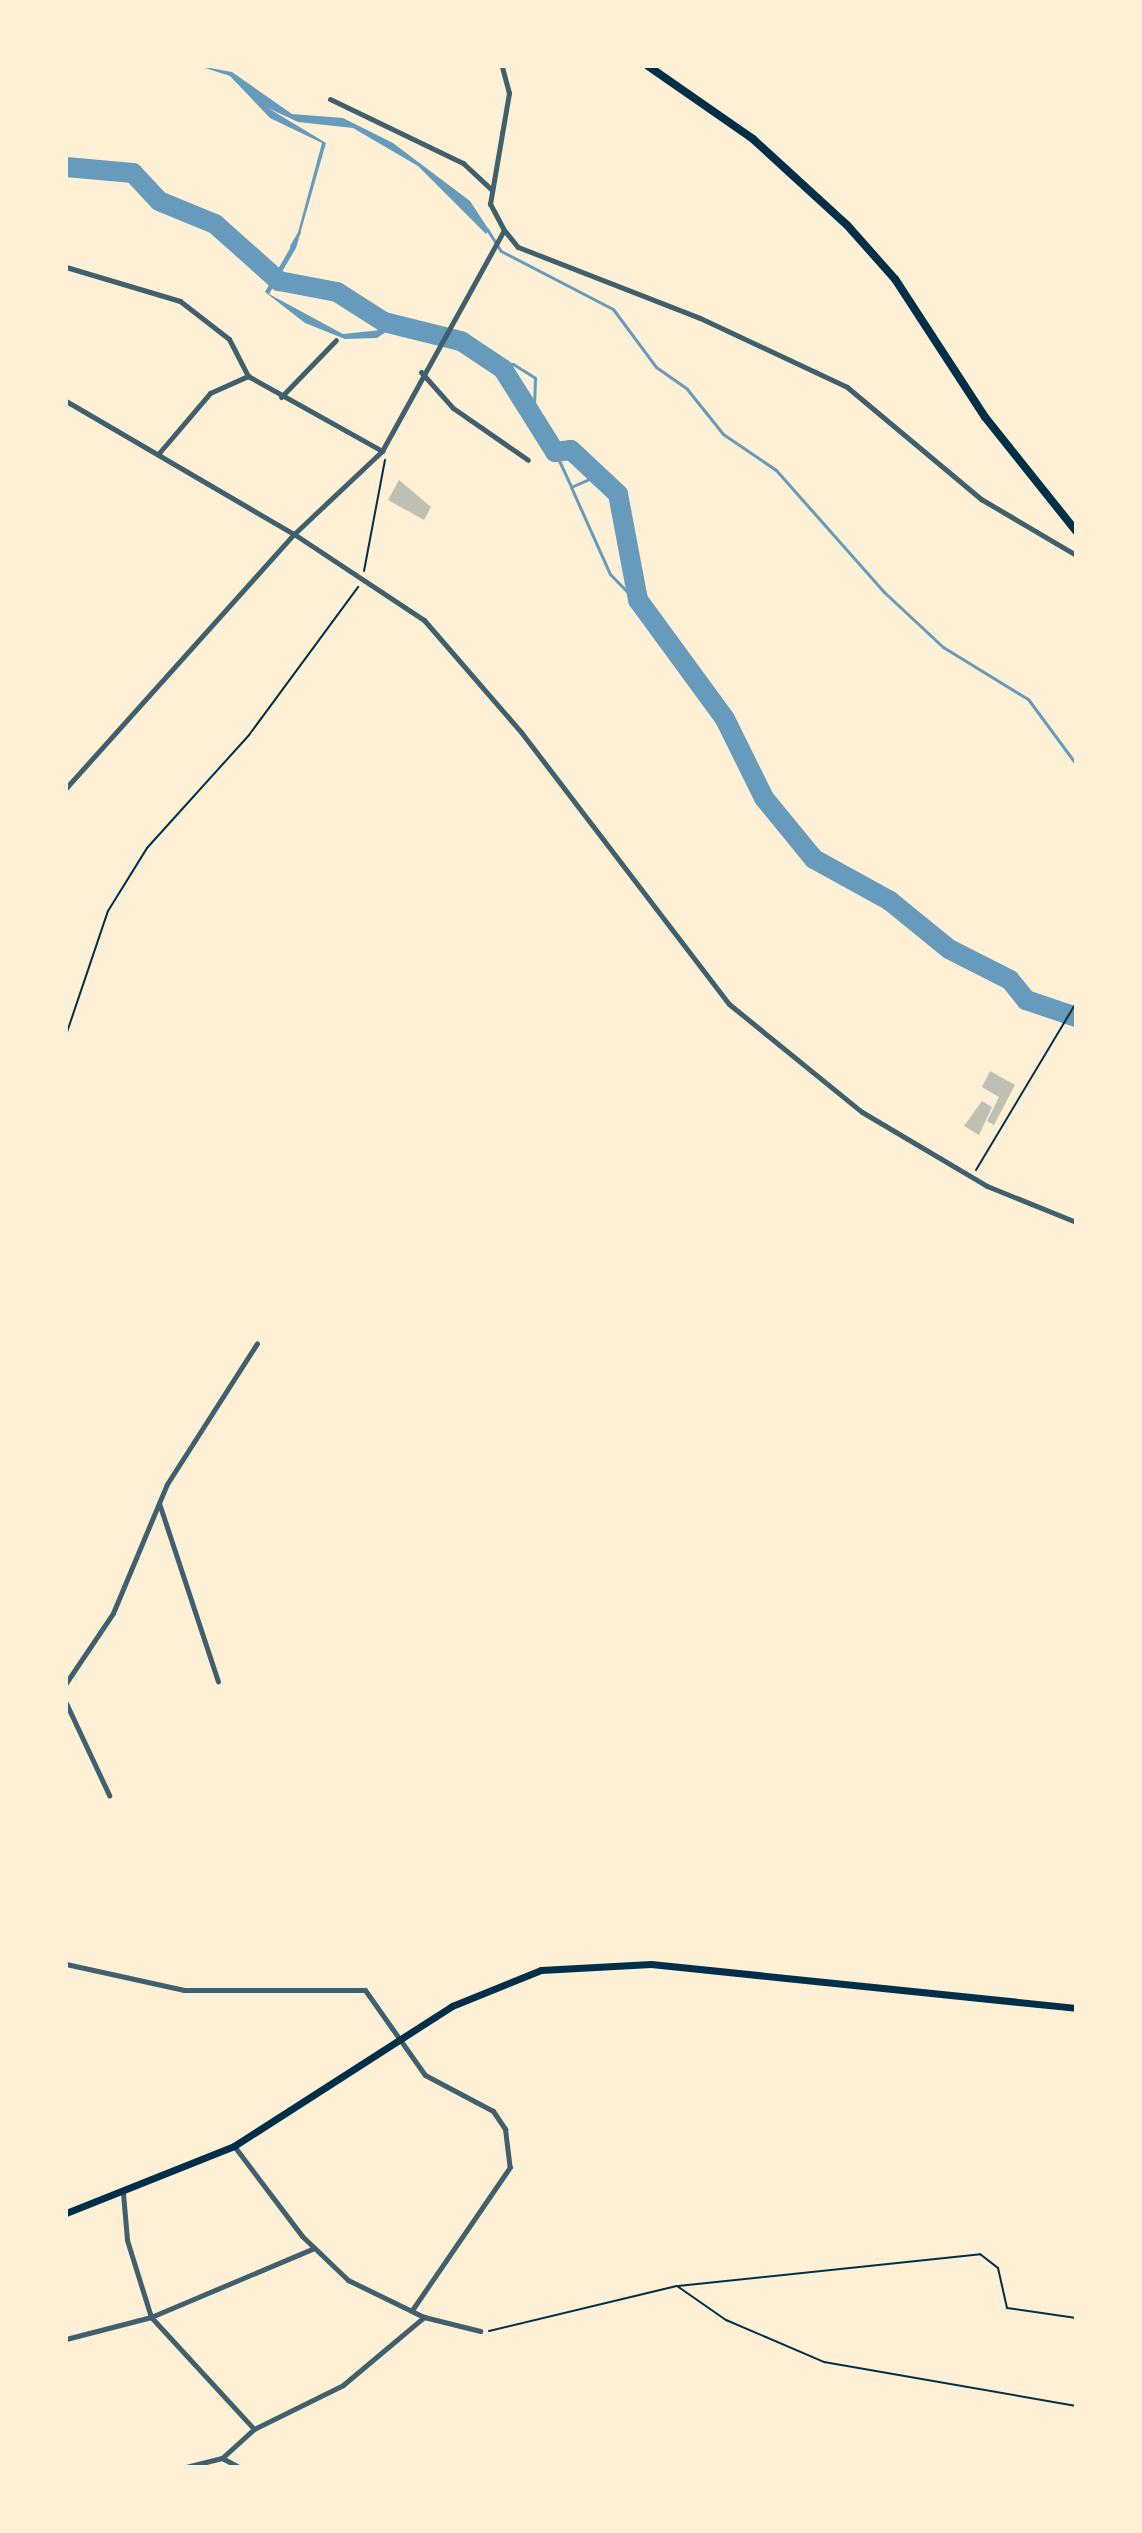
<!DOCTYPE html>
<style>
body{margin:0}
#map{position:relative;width:1142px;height:2533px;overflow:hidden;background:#fdf0d5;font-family:"Exo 2",sans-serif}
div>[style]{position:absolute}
.water>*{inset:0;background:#669bbc}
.stream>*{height:3px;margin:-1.5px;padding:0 1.5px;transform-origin:1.5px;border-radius:1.5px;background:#669bbc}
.river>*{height:20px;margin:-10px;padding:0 10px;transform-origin:10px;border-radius:10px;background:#669bbc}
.building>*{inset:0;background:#bec0b2}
.path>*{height:2px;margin:-1px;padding:0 1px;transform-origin:1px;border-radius:1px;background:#003049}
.minor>*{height:5px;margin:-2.5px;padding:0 2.5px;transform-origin:2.5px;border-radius:2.5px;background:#3f606c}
.secondary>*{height:7px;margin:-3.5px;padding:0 3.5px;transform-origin:3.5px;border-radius:3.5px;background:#003049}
.primary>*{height:8px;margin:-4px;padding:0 4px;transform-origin:4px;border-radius:4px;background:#003049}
span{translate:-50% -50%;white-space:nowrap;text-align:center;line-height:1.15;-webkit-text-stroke:8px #fdf0d5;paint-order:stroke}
.frame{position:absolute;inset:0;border:68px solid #fdf0d5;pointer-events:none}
</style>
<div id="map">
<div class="water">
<i style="clip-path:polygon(199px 66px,232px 72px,292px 114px,343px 118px,393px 143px,470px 201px,489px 230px,486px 234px,418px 166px,353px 128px,298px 122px,268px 108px,326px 143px,296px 248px,269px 294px,343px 334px,390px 329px,377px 338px,345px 339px,305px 323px,265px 292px,297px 236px,322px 143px,270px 118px,230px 76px)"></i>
</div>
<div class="stream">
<i style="left:487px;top:229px;width:26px;rotate:58deg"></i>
<i style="left:501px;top:251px;width:126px;rotate:27.4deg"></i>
<i style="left:613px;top:309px;width:72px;rotate:53.4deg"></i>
<i style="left:656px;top:367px;width:38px;rotate:35deg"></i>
<i style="left:687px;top:389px;width:58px;rotate:51.3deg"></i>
<i style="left:723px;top:434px;width:64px;rotate:34.2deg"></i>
<i style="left:776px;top:470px;width:163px;rotate:48.5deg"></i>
<i style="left:884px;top:592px;width:81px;rotate:43deg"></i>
<i style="left:943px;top:647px;width:100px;rotate:31.5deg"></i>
<i style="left:1028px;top:699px;width:81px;rotate:53.6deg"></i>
<i style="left:291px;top:246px;width:16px;rotate:-60deg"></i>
<i style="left:496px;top:364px;width:17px"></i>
<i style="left:513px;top:364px;width:26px;rotate:32deg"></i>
<i style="left:535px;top:378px;width:32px;rotate:92deg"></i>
<i style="left:555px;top:452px;width:38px;rotate:65deg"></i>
<i style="left:571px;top:487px;width:30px;rotate:-24deg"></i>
<i style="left:571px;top:487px;width:95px;rotate:65.9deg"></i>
<i style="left:610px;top:574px;width:53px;rotate:45.8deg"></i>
</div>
<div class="river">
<i style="left:66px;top:167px;width:67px;rotate:5.1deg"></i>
<i style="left:133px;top:173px;width:38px;rotate:47deg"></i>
<i style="left:159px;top:201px;width:61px;rotate:22.3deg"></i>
<i style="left:215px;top:224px;width:86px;rotate:41.7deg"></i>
<i style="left:279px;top:281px;width:59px;rotate:10.7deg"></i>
<i style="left:337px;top:292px;width:56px;rotate:32.6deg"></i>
<i style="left:384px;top:322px;width:79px;rotate:13.9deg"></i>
<i style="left:461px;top:341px;width:50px;rotate:33.7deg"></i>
<i style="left:503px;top:369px;width:98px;rotate:57.9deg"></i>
<i style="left:555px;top:452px;width:16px;rotate:-7deg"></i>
<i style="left:571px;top:450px;width:64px;rotate:43.1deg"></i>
<i style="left:618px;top:494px;width:108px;rotate:79.3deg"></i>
<i style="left:638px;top:600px;width:147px;rotate:53.8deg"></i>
<i style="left:725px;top:719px;width:88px;rotate:63.7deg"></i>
<i style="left:764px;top:798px;width:79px;rotate:50.7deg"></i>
<i style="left:814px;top:859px;width:87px;rotate:28.9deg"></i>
<i style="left:890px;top:901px;width:76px;rotate:39.1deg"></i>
<i style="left:949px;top:949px;width:68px;rotate:26.9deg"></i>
<i style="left:1010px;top:980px;width:26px;rotate:51deg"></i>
<i style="left:1026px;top:1000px;width:53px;rotate:18.8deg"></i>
</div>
<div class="building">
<i style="clip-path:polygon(399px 480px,431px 507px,424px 520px,388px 500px)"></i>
<i style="clip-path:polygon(990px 1071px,1015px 1085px,994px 1125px,987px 1121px,999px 1097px,982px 1087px)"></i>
<i style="clip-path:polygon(982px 1101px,992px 1107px,979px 1135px,964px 1126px)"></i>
</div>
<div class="path">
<i style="left:364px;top:571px;width:113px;rotate:-79.3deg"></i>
<i style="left:66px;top:1035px;width:131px;rotate:-71.3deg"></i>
<i style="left:108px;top:911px;width:74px;rotate:-58.2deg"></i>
<i style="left:147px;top:848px;width:152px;rotate:-47.9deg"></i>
<i style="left:249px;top:735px;width:184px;rotate:-53.6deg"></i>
<i style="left:976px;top:1170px;width:195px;rotate:-59.1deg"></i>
<i style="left:678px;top:2286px;width:304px;rotate:-6deg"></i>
<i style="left:980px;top:2254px;width:23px;rotate:38deg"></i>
<i style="left:998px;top:2268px;width:41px;rotate:77.3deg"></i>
<i style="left:1007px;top:2308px;width:70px;rotate:8.2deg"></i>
<i style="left:489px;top:2331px;width:193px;rotate:-13.5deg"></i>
<i style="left:677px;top:2286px;width:60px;rotate:34.8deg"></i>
<i style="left:726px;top:2320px;width:107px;rotate:23.2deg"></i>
<i style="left:824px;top:2362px;width:256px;rotate:9.9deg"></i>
</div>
<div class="minor">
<i style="left:330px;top:99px;width:148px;rotate:25.7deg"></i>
<i style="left:463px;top:163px;width:38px;rotate:43deg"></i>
<i style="left:504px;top:230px;width:22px;rotate:51deg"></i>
<i style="left:518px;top:247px;width:195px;rotate:21.3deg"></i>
<i style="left:700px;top:318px;width:162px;rotate:25.1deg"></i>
<i style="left:847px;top:387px;width:175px;rotate:39.9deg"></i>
<i style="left:981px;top:499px;width:110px;rotate:30.5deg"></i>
<i style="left:66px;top:267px;width:119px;rotate:16.6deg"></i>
<i style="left:180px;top:301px;width:62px;rotate:37.8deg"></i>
<i style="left:229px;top:339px;width:42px;rotate:62.8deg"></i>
<i style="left:421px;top:372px;width:48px;rotate:48.4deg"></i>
<i style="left:453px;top:408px;width:91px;rotate:34.7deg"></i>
<i style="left:281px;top:397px;width:79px;rotate:-46deg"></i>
<i style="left:66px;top:401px;width:264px;rotate:30.3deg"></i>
<i style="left:294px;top:534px;width:156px;rotate:33.5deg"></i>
<i style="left:424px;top:620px;width:148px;rotate:49.1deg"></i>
<i style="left:521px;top:732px;width:342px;rotate:52.6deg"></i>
<i style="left:729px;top:1004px;width:171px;rotate:39.1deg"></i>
<i style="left:862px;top:1112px;width:145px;rotate:30.6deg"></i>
<i style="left:987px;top:1186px;width:96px;rotate:22deg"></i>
<i style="left:159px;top:453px;width:79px;rotate:-49.6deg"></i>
<i style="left:210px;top:393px;width:42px;rotate:-24.1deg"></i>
<i style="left:248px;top:376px;width:154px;rotate:29.2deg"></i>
<i style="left:66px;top:788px;width:341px;rotate:-48.1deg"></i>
<i style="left:294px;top:534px;width:121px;rotate:-43.3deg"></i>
<i style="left:382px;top:451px;width:252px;rotate:-61.1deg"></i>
<i style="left:504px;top:230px;width:30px;rotate:-118deg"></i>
<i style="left:490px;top:204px;width:113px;rotate:-80.3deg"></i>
<i style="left:509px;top:93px;width:28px;rotate:-105deg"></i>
<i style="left:159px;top:1503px;width:188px;rotate:71.7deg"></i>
<i style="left:66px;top:1683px;width:84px;rotate:-56.1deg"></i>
<i style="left:113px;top:1613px;width:140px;rotate:-67.3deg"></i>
<i style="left:167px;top:1484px;width:167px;rotate:-57.4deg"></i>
<i style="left:66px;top:1703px;width:102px;rotate:64.9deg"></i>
<i style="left:66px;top:1964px;width:121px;rotate:12.4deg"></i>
<i style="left:184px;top:1990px;width:181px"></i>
<i style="left:365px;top:1990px;width:104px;rotate:54.8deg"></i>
<i style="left:425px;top:2075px;width:77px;rotate:27.9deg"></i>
<i style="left:493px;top:2111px;width:22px;rotate:56deg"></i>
<i style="left:505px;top:2129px;width:38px;rotate:83deg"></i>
<i style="left:510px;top:2167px;width:173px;rotate:124.4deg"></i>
<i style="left:234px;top:2146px;width:113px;rotate:52.9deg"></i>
<i style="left:302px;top:2236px;width:64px;rotate:43.7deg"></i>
<i style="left:348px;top:2280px;width:85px;rotate:26deg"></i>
<i style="left:123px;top:2193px;width:47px;rotate:85.1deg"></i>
<i style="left:127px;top:2240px;width:81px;rotate:72.7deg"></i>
<i style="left:151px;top:2317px;width:152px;rotate:47.4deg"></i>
<i style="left:66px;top:2339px;width:88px;rotate:-14.5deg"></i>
<i style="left:151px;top:2317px;width:177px;rotate:-22.9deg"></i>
<i style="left:222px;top:2458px;width:19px;rotate:28deg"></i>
<i style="left:186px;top:2467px;width:37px;rotate:-14deg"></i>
<i style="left:222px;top:2458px;width:43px;rotate:-42.2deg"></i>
<i style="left:254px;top:2429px;width:99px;rotate:-26.3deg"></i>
<i style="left:343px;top:2385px;width:106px;rotate:-40deg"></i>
<i style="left:424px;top:2317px;width:58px;rotate:14deg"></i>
</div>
<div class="secondary">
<i style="left:66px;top:2213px;width:181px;rotate:-21.7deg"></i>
<i style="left:234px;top:2146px;width:259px;rotate:-32.7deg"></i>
<i style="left:452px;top:2006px;width:96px;rotate:-22deg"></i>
<i style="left:541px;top:1970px;width:110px;rotate:-3.1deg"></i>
<i style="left:651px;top:1964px;width:427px;rotate:5.9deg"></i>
</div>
<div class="primary">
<i style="left:648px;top:66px;width:128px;rotate:34.8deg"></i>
<i style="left:753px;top:139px;width:127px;rotate:42.5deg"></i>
<i style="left:847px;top:225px;width:72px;rotate:48.4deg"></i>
<i style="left:895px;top:279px;width:165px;rotate:56.9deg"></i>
<i style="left:985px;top:417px;width:146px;rotate:51.4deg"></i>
</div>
<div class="frame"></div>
</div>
